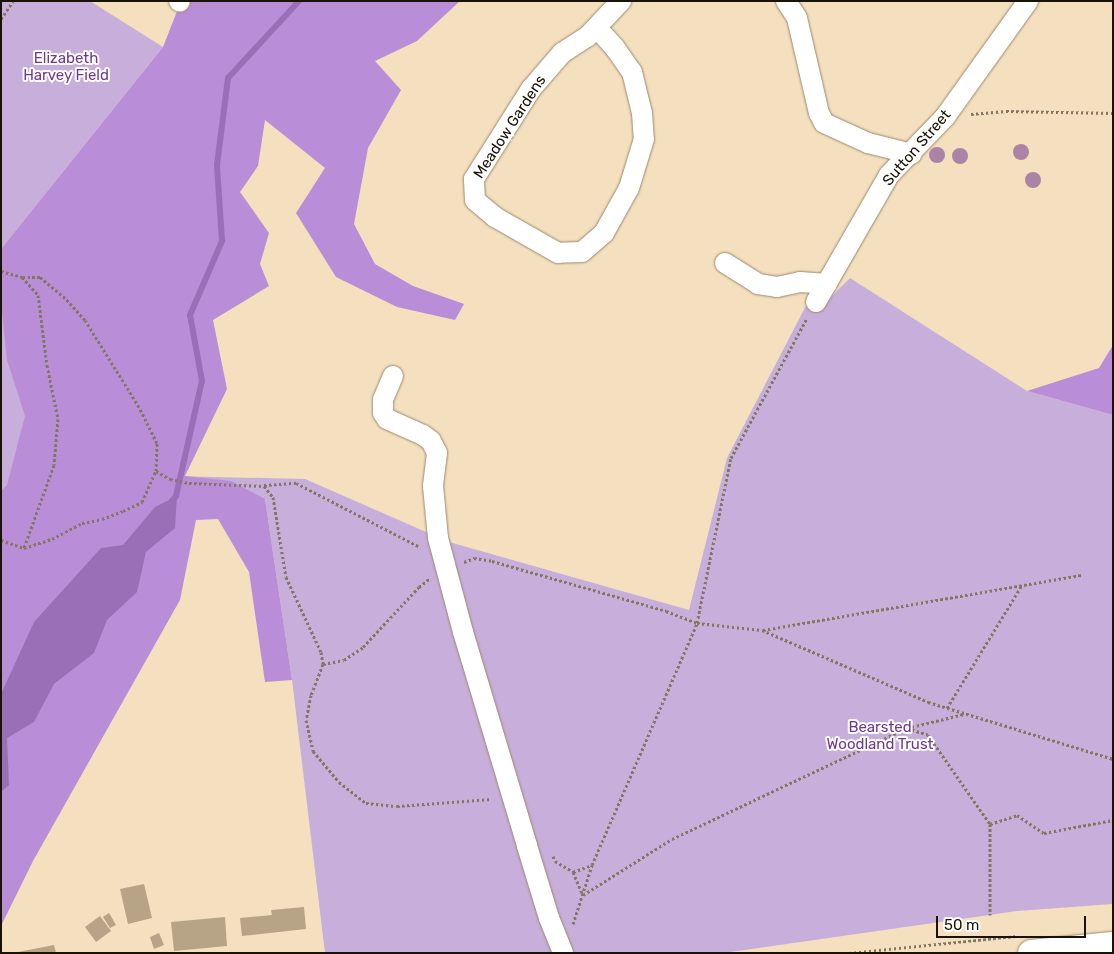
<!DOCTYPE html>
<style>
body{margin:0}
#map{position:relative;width:1114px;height:954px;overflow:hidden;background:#f4dfbf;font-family:Rubik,sans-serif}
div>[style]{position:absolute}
.green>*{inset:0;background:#c8aedb}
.forest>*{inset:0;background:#ba8dd8}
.water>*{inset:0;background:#9b6fb8}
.stream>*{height:6px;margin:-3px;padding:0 3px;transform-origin:3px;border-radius:3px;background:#9b6fb8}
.building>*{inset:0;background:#b7a385}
.path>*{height:3px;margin-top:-1.5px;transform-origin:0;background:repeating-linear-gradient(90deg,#847661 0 2.5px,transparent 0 5px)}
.roads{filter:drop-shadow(0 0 1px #9d896c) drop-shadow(0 0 1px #9d896c)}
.minor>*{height:20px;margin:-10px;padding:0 10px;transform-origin:10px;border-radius:10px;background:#fff}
.major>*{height:26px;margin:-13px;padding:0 13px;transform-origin:13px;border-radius:13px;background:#fff}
.trees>*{width:16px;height:16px;margin:-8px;border-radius:50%;background:#ab83a6}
span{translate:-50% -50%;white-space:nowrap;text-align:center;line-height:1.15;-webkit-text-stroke:4px #fff;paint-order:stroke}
.park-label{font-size:15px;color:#703891}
.street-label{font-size:15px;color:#191207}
.frame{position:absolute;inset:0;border:2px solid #191207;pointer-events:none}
.scale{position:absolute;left:936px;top:916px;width:150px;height:22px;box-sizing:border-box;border:2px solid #191207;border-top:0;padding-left:6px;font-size:15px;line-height:18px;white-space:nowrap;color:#191207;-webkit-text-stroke:4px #fff;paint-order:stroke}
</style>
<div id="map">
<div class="green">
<i style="clip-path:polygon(1px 1px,90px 1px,163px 47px,1px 249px)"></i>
<i style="clip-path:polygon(1px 257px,171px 476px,305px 479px,449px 542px,689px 610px,727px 458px,810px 298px,823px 305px,850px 278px,1027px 391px,1113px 415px,1113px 904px,1017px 911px,723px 953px,325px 953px,292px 680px,265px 499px,186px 490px,1px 607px)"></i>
</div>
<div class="forest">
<i style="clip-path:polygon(181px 1px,460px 1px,417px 41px,375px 61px,401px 90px,368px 148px,354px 224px,375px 264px,413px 286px,464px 304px,455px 320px,397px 307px,336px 277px,296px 213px,325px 168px,265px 120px,258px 166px,240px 192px,269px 233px,260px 264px,269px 286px,213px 320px,227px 389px,185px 476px,231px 481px,265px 499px,292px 680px,265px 682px,249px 572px,218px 519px,196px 520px,180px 600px,33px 861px,1px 926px,1px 491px,7px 485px,25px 416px,7px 360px,1px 301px,1px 249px,163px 47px)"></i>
<i style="clip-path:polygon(1113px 345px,1113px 415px,1027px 391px,1099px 368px)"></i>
</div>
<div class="water">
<i style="clip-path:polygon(177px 496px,175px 528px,146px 552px,137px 592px,107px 620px,94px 653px,54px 684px,34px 722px,7px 738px,9px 785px,1px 792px,1px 694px,34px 622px,101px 548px,123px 545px,155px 507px)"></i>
</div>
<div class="stream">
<i style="left:171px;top:502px;width:8px;rotate:-50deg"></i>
<i style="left:176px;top:496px;width:118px;rotate:-77.3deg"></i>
<i style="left:202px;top:381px;width:67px;rotate:-100.3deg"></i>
<i style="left:190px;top:315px;width:81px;rotate:-66.6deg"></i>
<i style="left:222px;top:241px;width:76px;rotate:-93.8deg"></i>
<i style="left:217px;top:165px;width:88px;rotate:-82.8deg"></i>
<i style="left:228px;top:78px;width:105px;rotate:-47.3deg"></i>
</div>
<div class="building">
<i style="clip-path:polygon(144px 884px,152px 918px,128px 924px,120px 889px)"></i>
<i style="clip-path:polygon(304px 907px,306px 929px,242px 936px,240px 918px,272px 915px,271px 910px)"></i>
<i style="clip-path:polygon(109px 913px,116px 925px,110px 928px,103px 917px)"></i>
<i style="clip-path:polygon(100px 916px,111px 931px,96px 942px,85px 927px)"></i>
<i style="clip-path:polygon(225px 917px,227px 946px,174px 951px,171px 922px)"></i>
<i style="clip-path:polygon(159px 933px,164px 945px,154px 949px,150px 937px)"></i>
<i style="clip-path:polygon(54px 945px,56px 953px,19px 953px,18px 952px)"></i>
</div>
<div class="path">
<i style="left:1px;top:19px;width:22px;rotate:-56deg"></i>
<i style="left:971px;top:114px;width:35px;rotate:-5deg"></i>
<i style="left:1006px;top:111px;width:107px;rotate:1.1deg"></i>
<i style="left:1px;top:271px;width:22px;rotate:16deg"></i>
<i style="left:22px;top:277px;width:24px;rotate:48deg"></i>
<i style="left:38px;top:295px;width:71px;rotate:82.7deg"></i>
<i style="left:47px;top:365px;width:55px;rotate:78.5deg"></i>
<i style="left:58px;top:419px;width:46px;rotate:95deg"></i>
<i style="left:54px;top:465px;width:88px;rotate:109.9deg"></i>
<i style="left:156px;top:471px;width:16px;rotate:30deg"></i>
<i style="left:170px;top:479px;width:19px;rotate:12deg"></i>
<i style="left:189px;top:483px;width:75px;rotate:2.3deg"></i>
<i style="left:264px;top:486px;width:14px;rotate:51deg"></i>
<i style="left:273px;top:497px;width:81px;rotate:80.8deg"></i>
<i style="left:286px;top:577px;width:83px;rotate:65deg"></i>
<i style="left:321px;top:652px;width:12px;rotate:81deg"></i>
<i style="left:323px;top:664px;width:33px;rotate:111deg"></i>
<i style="left:311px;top:695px;width:25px;rotate:101deg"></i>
<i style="left:306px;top:720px;width:32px;rotate:77deg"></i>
<i style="left:313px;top:751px;width:40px;rotate:50deg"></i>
<i style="left:339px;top:782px;width:34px;rotate:38deg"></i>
<i style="left:366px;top:803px;width:31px;rotate:6deg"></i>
<i style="left:397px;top:806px;width:95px;rotate:-4.2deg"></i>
<i style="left:264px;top:485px;width:32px;rotate:-4deg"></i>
<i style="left:296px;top:483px;width:140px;rotate:27.3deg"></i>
<i style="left:1px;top:540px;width:24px;rotate:19deg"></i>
<i style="left:24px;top:548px;width:29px;rotate:-18deg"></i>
<i style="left:52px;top:539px;width:34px;rotate:-28deg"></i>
<i style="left:82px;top:523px;width:20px;rotate:-11deg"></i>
<i style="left:102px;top:519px;width:22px;rotate:-21deg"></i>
<i style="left:123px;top:511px;width:21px;rotate:-25deg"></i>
<i style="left:142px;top:502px;width:34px;rotate:-66deg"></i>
<i style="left:156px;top:471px;width:28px;rotate:-88deg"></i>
<i style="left:157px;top:443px;width:40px;rotate:-116.6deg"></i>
<i style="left:139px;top:407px;width:102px;rotate:-121.8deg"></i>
<i style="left:85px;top:320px;width:30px;rotate:-132deg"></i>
<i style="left:65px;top:298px;width:33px;rotate:-140deg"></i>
<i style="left:40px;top:277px;width:18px;rotate:180deg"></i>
<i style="left:464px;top:562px;width:11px;rotate:-22deg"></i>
<i style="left:474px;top:558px;width:18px;rotate:9deg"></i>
<i style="left:492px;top:561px;width:181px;rotate:16deg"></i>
<i style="left:666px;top:611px;width:33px;rotate:21deg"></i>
<i style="left:697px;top:623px;width:65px;rotate:6.1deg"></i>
<i style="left:762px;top:630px;width:181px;rotate:23.4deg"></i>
<i style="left:928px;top:702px;width:194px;rotate:17.1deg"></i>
<i style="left:763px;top:630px;width:323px;rotate:-9.8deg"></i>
<i style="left:323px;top:664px;width:21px;rotate:-11deg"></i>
<i style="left:344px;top:660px;width:23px;rotate:-34deg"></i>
<i style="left:363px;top:647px;width:82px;rotate:-47deg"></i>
<i style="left:419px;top:587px;width:13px;rotate:-39deg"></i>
<i style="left:947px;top:708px;width:144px;rotate:-58.6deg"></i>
<i style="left:907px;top:728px;width:22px;rotate:18deg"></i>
<i style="left:928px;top:735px;width:108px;rotate:55.1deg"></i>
<i style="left:990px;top:824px;width:91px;rotate:90deg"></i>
<i style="left:990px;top:824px;width:28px;rotate:-18deg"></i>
<i style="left:1017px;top:815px;width:32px;rotate:34deg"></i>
<i style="left:1044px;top:833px;width:70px;rotate:-10.7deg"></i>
<i style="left:553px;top:856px;width:5px;rotate:68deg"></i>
<i style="left:555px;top:861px;width:21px;rotate:31deg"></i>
<i style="left:573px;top:872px;width:20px;rotate:-20deg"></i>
<i style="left:573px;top:872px;width:25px;rotate:67deg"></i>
<i style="left:583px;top:895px;width:105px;rotate:-32.2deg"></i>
<i style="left:672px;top:839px;width:260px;rotate:-25.3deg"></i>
<i style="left:907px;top:728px;width:59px;rotate:-13.8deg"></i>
<i style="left:573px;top:924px;width:62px;rotate:-72.1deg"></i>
<i style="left:592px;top:865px;width:264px;rotate:-66.5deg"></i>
<i style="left:697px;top:623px;width:168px;rotate:-78.4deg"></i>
<i style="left:731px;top:458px;width:159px;rotate:-61.5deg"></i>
<i style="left:849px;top:953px;width:167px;rotate:-5.8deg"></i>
</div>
<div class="roads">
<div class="minor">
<i style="left:179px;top:1px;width:1px;rotate:45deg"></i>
<i style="left:786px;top:1px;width:20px;rotate:57deg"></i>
<i style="left:797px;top:18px;width:98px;rotate:77deg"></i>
<i style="left:819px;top:113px;width:11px;rotate:63deg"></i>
<i style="left:824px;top:123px;width:48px;rotate:24.4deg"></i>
<i style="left:868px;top:143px;width:45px;rotate:14deg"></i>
<i style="left:597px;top:28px;width:27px;rotate:48deg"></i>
<i style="left:615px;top:48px;width:29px;rotate:55deg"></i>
<i style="left:632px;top:72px;width:42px;rotate:76.3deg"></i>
<i style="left:642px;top:113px;width:26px;rotate:86deg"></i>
<i style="left:644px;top:139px;width:51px;rotate:107deg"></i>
<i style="left:629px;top:188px;width:51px;rotate:119.1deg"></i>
<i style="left:604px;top:233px;width:29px;rotate:139deg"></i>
<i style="left:582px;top:252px;width:24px;rotate:178deg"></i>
<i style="left:558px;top:253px;width:73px;rotate:-150.3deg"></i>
<i style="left:495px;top:217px;width:26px;rotate:-140deg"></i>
<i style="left:475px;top:200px;width:21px;rotate:-93deg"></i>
<i style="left:474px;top:179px;width:107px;rotate:-57.7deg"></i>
<i style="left:531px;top:89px;width:48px;rotate:-49.3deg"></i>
<i style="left:562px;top:53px;width:30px;rotate:-33deg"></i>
<i style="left:587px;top:37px;width:50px;rotate:-46.6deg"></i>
<i style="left:725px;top:263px;width:39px;rotate:32deg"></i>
<i style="left:758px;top:284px;width:19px;rotate:9deg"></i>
<i style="left:777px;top:287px;width:24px;rotate:-12deg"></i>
<i style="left:800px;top:282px;width:27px;rotate:4deg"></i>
<i style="left:816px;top:302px;width:146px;rotate:-60.1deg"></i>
<i style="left:889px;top:175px;width:81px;rotate:-46deg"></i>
<i style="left:945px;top:117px;width:143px;rotate:-54.4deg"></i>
<i style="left:393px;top:376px;width:26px;rotate:113deg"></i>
<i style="left:383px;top:400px;width:13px;rotate:90deg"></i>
<i style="left:383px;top:413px;width:7px;rotate:56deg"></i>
<i style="left:387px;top:419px;width:39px;rotate:24deg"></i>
<i style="left:423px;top:435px;width:10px;rotate:37deg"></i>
<i style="left:431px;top:441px;width:13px;rotate:63deg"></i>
<i style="left:437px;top:453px;width:33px;rotate:97deg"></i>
<i style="left:433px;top:486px;width:52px;rotate:84.5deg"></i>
<i style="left:438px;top:538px;width:97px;rotate:75.1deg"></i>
<i style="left:463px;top:632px;width:223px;rotate:73.3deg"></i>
<i style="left:527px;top:846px;width:75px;rotate:73deg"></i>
<i style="left:549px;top:918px;width:38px;rotate:68deg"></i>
</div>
<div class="major">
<i style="left:1031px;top:953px;width:82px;rotate:-5.6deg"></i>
</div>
</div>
<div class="trees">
<i style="left:1021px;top:152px"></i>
<i style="left:937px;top:155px"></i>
<i style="left:960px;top:156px"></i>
<i style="left:1033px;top:180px"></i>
</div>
<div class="park-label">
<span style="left:66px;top:67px">Elizabeth<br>Harvey Field</span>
<span style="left:880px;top:736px">Bearsted<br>Woodland Trust</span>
</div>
<div class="street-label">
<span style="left:510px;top:127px;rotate:-57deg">Meadow Gardens</span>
<span style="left:917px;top:148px;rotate:-49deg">Sutton Street</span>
</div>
<div class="frame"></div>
<div class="scale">50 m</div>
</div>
